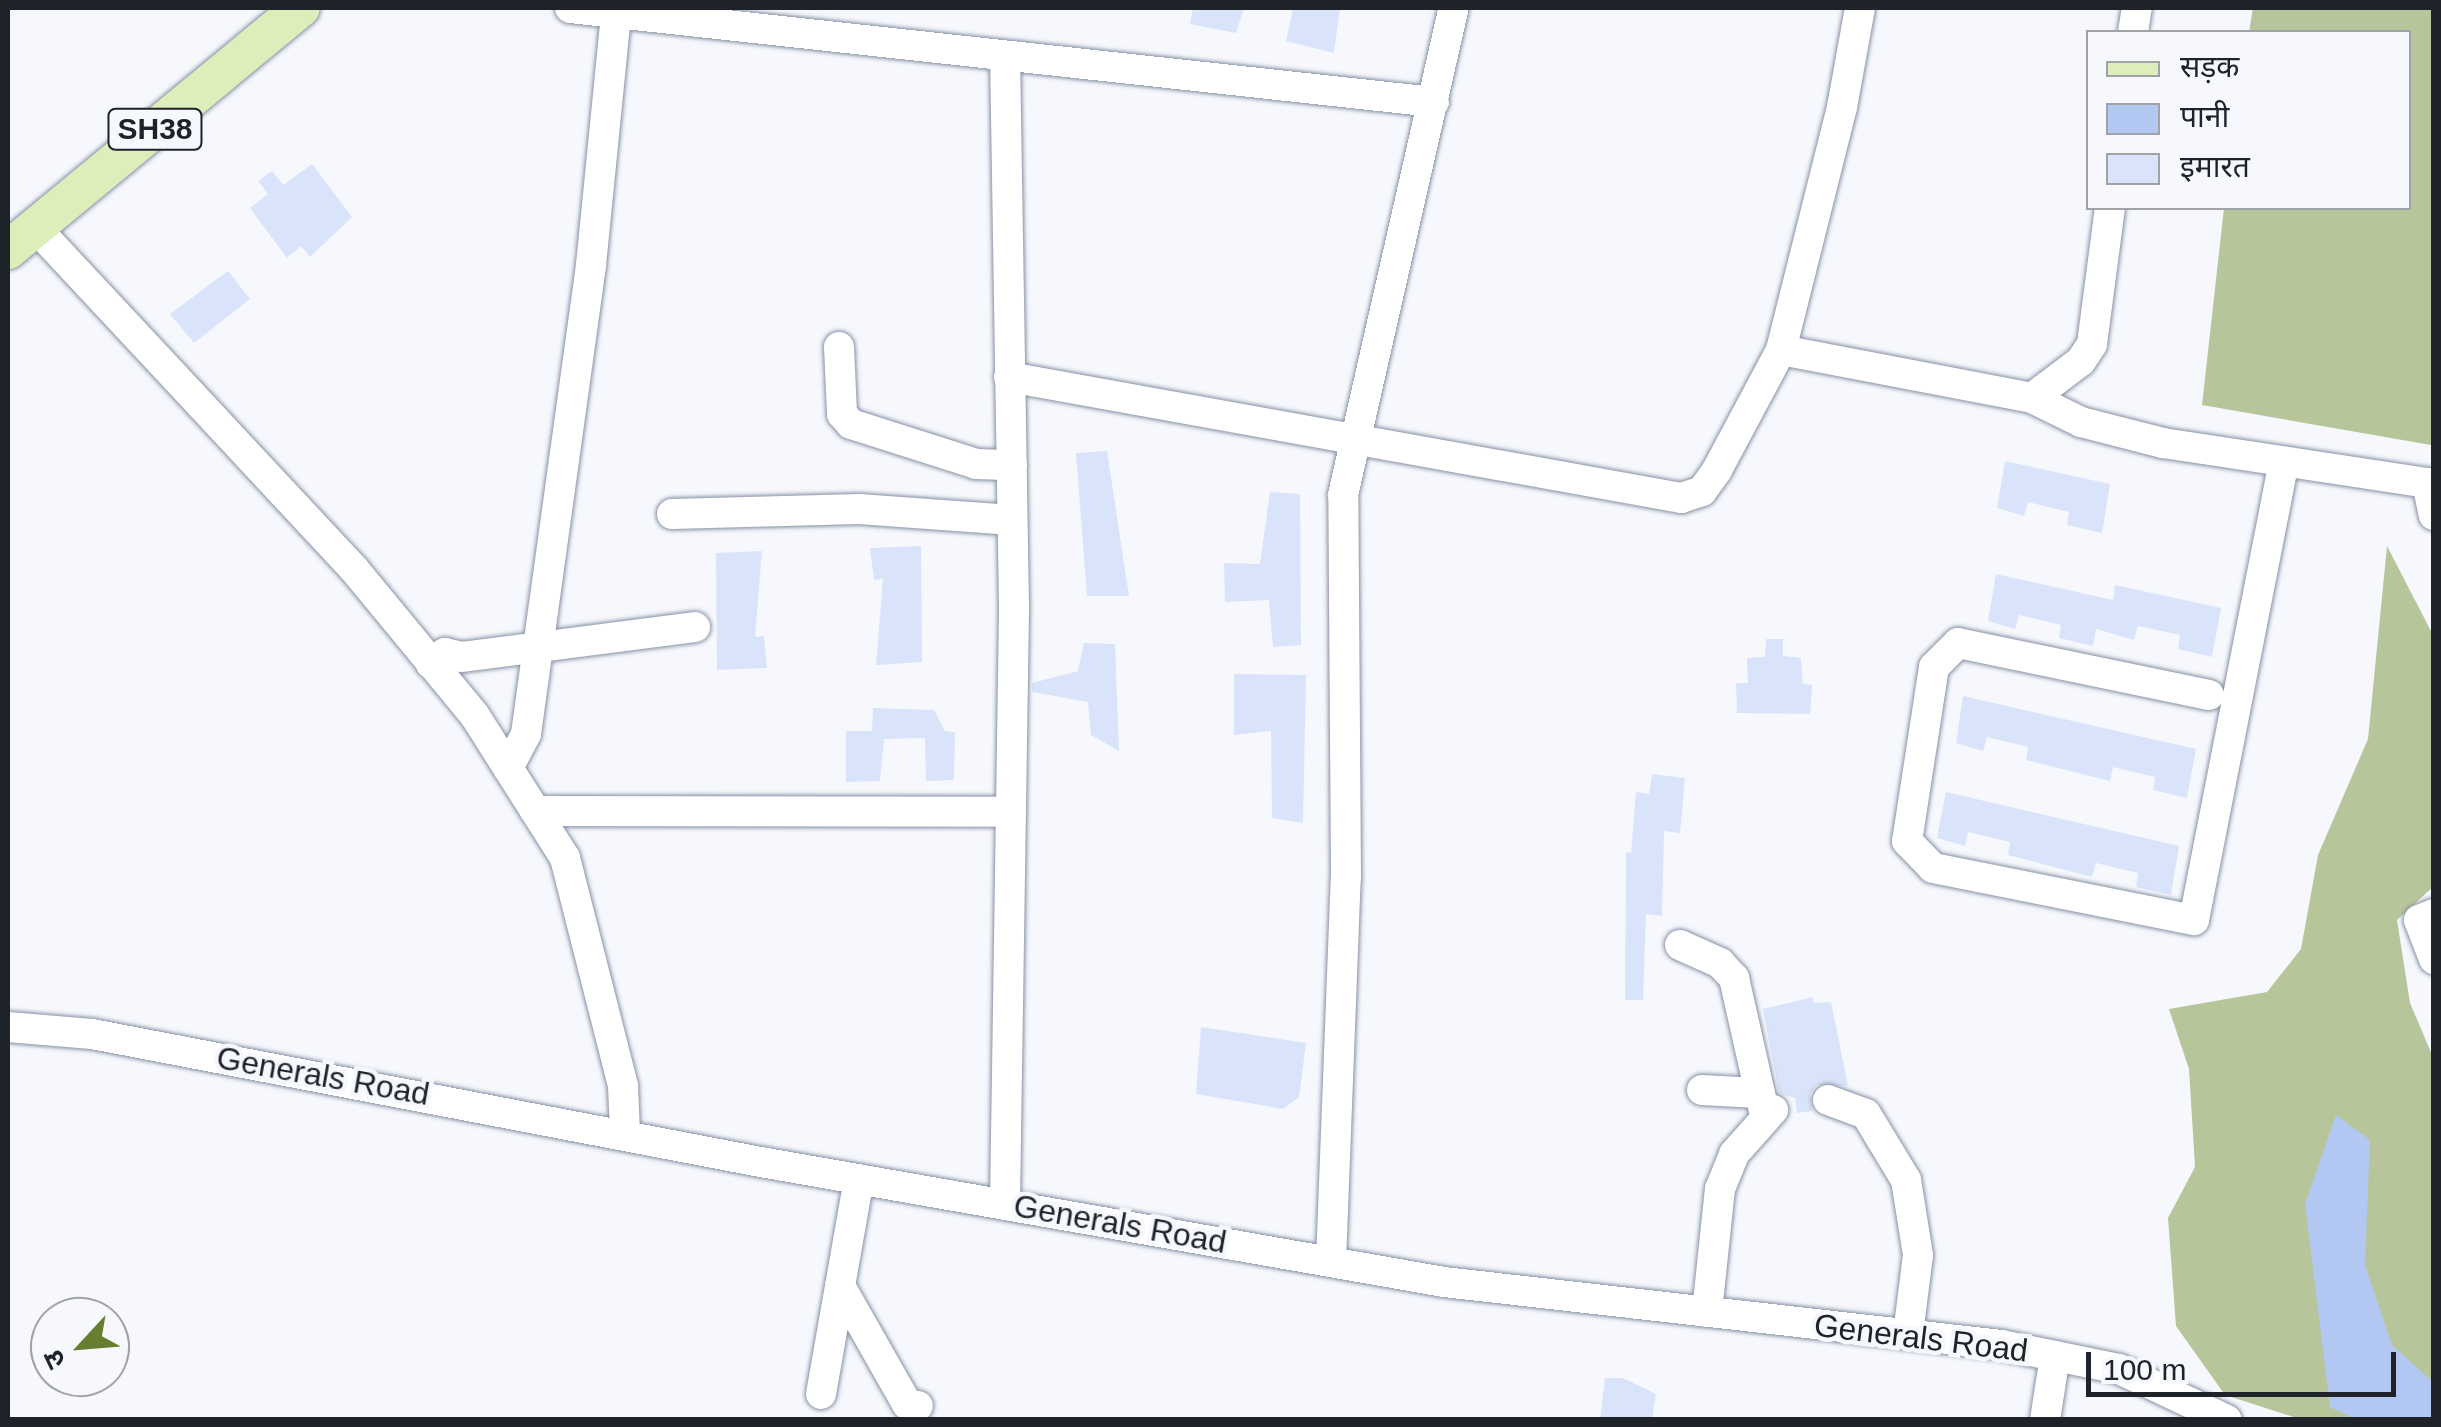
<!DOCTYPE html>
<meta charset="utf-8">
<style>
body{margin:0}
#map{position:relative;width:2441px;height:1427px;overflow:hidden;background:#f6f8fd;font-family:Helvetica,"Noto Sans Devanagari",sans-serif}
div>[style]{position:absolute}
.forest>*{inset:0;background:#b7c69a}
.water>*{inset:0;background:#b2c7f1}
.building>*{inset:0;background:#d9e4fa}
.roads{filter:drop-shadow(0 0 2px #8791a5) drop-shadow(0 0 2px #8791a5)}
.minor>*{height:30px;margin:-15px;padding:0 15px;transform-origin:15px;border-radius:15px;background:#fff}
.major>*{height:38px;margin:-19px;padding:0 19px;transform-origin:19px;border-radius:19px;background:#deb}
span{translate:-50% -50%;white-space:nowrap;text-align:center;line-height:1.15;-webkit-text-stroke:9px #f6f8fd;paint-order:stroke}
.shield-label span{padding:2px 8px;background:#f6f8fd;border:2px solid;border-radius:8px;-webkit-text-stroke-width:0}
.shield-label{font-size:30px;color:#1e2229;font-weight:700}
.street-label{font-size:32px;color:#1e2229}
.frame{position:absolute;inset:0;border:10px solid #1e2229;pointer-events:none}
.legend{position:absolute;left:2086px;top:30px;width:325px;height:180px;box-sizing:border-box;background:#f6f8fd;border:2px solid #a0a2a8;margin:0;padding:12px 18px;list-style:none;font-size:30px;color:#1e2229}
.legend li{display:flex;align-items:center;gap:20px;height:50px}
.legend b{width:50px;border:2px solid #a0a2a8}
.north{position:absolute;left:30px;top:1297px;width:100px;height:100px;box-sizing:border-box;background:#f6f8fd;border:2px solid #a0a2a8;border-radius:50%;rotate:244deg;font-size:28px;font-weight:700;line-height:40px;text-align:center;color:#1e2229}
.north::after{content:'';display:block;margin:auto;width:35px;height:45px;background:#677e30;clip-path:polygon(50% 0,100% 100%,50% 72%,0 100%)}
.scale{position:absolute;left:2086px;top:1352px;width:310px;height:45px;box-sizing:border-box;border:5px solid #1e2229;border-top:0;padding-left:12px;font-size:30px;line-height:35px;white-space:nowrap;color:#1e2229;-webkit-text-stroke:8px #f6f8fd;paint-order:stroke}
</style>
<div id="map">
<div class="forest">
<i style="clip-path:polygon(2253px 8px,2433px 8px,2431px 445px,2202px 405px,2224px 208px,2408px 208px,2408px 32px,2249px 32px)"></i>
<i style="clip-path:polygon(2387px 546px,2433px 635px,2433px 887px,2397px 920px,2410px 1003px,2433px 1057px,2433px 1419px,2300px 1419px,2225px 1395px,2176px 1326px,2168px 1218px,2195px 1167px,2189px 1069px,2169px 1009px,2267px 992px,2301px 949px,2318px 855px,2368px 739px)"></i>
</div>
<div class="water">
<i style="clip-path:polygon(2336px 1115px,2370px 1140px,2365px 1265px,2392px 1345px,2433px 1382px,2433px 1419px,2355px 1419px,2330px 1407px,2305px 1204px)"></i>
</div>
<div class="building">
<i style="clip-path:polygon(1193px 8px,1244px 8px,1236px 33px,1190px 24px)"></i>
<i style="clip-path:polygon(1293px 8px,1340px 8px,1334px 53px,1286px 41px)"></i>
<i style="clip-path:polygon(312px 164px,352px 217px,310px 257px,301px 246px,287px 258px,250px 208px,268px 194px,258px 181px,272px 171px,283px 185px)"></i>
<i style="clip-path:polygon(228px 271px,250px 299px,194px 343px,170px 314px)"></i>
<i style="clip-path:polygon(1107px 451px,1129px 596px,1087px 596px,1076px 453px)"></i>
<i style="clip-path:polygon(2005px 461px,2110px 484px,2102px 533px,2067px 525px,2069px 512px,2028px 502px,2024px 516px,1997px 508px)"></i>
<i style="clip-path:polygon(1270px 492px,1300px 494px,1301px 645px,1273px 647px,1269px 600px,1225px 602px,1224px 563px,1260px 564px)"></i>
<i style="clip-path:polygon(921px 546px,922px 662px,876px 665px,883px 579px,874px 580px,870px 548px)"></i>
<i style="clip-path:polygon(762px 551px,755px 637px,764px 636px,767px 668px,717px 670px,716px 553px)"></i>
<i style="clip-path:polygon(1996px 574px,2113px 600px,2115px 585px,2221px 608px,2212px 657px,2178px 649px,2180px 635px,2138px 626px,2134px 640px,2096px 629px,2093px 646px,2059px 638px,2061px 625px,2019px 615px,2015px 629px,1988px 621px)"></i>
<i style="clip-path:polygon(1766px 639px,1783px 639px,1783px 656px,1801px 658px,1803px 684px,1812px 685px,1810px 714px,1737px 713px,1736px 683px,1748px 683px,1747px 658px,1765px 657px)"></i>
<i style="clip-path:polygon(1084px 643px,1115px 644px,1119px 751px,1091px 735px,1088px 702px,1032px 692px,1032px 683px,1078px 671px)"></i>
<i style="clip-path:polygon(1234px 674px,1306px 675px,1303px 823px,1272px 818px,1271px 731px,1234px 735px)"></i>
<i style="clip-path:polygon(1963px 696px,2196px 749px,2187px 798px,2153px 790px,2155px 777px,2113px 767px,2110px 781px,2026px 760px,2028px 747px,1987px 737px,1983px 751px,1956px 743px)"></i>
<i style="clip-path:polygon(873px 708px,934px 710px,945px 731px,955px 732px,954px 780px,926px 781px,925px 738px,884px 739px,880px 781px,846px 782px,846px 731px,872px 731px)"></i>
<i style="clip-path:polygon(1652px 774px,1685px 778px,1680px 833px,1664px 831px,1662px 916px,1646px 914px,1643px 1000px,1625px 1000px,1626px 852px,1631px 853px,1636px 792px,1649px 794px)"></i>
<i style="clip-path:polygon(1946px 792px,2179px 846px,2171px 895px,2136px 887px,2138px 873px,2096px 863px,2092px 877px,2008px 855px,2010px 842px,1968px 832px,1965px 846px,1937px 838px)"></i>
<i style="clip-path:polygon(1813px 997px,1813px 1003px,1831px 1002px,1848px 1086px,1817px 1085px,1810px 1094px,1813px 1111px,1797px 1113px,1795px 1098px,1779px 1093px,1763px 1009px)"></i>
<i style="clip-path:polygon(1201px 1027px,1306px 1043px,1299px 1097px,1283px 1109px,1196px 1094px)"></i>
<i style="clip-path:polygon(1605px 1378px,1623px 1378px,1656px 1394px,1652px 1420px,1600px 1420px)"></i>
</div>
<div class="roads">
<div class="minor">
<i style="left:570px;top:8px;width:869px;rotate:6.21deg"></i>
<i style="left:2133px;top:32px;width:24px;rotate:-81deg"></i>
<i style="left:35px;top:227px;width:468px;rotate:47deg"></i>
<i style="left:354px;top:569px;width:190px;rotate:50.5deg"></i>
<i style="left:475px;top:716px;width:168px;rotate:57.6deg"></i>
<i style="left:565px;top:858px;width:235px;rotate:75.7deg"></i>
<i style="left:623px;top:1086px;width:46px;rotate:87.5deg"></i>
<i style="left:839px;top:347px;width:67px;rotate:87.4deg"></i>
<i style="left:842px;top:414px;width:13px;rotate:48deg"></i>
<i style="left:851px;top:424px;width:131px;rotate:17.7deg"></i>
<i style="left:976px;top:464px;width:36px;rotate:2deg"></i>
<i style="left:1781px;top:350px;width:251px;rotate:-75.9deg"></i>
<i style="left:1842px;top:107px;width:101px;rotate:-79.7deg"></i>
<i style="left:1009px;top:377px;width:683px;rotate:10.21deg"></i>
<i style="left:1681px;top:498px;width:22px;rotate:-18deg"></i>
<i style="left:1702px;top:491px;width:26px;rotate:-54deg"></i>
<i style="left:1717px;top:470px;width:136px;rotate:-61.9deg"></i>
<i style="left:1781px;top:350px;width:256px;rotate:10.8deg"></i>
<i style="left:2032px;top:398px;width:55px;rotate:26.1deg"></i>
<i style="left:2081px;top:422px;width:85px;rotate:14.4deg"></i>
<i style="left:2163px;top:443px;width:274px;rotate:8.6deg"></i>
<i style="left:2032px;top:398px;width:61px;rotate:-37.1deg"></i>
<i style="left:2081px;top:361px;width:20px;rotate:-57deg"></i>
<i style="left:2092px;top:344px;width:137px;rotate:-82.5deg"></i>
<i style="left:2427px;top:483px;width:33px;rotate:78deg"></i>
<i style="left:672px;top:514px;width:187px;rotate:-1.5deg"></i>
<i style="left:859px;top:509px;width:153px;rotate:4.1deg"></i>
<i style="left:431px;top:664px;width:18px;rotate:-38deg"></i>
<i style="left:445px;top:653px;width:17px;rotate:13deg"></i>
<i style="left:462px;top:657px;width:235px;rotate:-7.3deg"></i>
<i style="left:2209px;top:695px;width:256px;rotate:-168.3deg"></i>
<i style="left:1958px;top:643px;width:34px;rotate:135deg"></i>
<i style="left:1934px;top:667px;width:176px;rotate:98.8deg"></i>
<i style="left:1907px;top:841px;width:37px;rotate:46deg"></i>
<i style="left:1933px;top:868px;width:266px;rotate:11.3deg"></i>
<i style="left:2194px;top:920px;width:464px;rotate:-78.9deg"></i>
<i style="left:508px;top:768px;width:38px;rotate:-62deg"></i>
<i style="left:526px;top:734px;width:473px;rotate:-82.1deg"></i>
<i style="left:591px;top:265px;width:252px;rotate:-84.3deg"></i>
<i style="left:535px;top:811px;width:476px;rotate:0.1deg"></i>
<i style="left:2434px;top:914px;width:16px;rotate:158deg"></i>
<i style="left:2419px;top:920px;width:42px;rotate:69deg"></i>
<i style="left:1680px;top:945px;width:44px;rotate:24.2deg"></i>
<i style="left:1720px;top:963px;width:21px;rotate:47deg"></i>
<i style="left:1734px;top:978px;width:141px;rotate:77.3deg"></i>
<i style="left:8px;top:1027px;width:84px;rotate:4.8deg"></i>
<i style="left:92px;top:1034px;width:675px;rotate:10.84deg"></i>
<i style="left:755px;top:1161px;width:700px;rotate:9.96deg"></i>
<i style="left:1444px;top:1282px;width:561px;rotate:6.45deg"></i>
<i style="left:2001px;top:1345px;width:120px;rotate:11.5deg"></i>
<i style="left:2119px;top:1369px;width:119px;rotate:25.3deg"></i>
<i style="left:1702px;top:1090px;width:56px;rotate:3.1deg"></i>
<i style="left:1828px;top:1100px;width:40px;rotate:20.2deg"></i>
<i style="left:1866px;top:1114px;width:77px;rotate:58.8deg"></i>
<i style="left:1906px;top:1180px;width:76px;rotate:80.9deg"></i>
<i style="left:1918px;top:1255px;width:80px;rotate:97.2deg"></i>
<i style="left:1005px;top:1203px;width:595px;rotate:-89.13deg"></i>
<i style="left:1014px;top:608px;width:552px;rotate:-90.93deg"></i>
<i style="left:1331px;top:1262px;width:384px;rotate:-87.8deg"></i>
<i style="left:1346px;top:878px;width:383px;rotate:-90.4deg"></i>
<i style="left:1343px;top:495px;width:499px;rotate:-77.2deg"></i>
<i style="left:840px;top:1286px;width:136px;rotate:60.4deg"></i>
<i style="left:907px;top:1404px;width:11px;rotate:10deg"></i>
<i style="left:1707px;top:1312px;width:124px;rotate:-84deg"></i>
<i style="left:1720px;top:1189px;width:38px;rotate:-68deg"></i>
<i style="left:1734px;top:1154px;width:59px;rotate:-48.4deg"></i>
<i style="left:821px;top:1394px;width:218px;rotate:-80deg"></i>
<i style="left:2045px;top:1420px;width:65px;rotate:-81.1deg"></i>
</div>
<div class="major">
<i style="left:8px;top:250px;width:380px;rotate:-39.6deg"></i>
</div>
</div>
<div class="shield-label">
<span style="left:155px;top:129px">SH38</span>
</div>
<div class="street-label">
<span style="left:323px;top:1076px;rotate:10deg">Generals Road</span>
<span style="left:1120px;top:1224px;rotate:10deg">Generals Road</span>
<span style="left:1921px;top:1338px;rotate:7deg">Generals Road</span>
</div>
<div class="frame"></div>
<ul class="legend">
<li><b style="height:12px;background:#deb"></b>सड़क</li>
<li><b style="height:28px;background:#b2c7f1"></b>पानी</li>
<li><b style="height:28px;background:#d9e4fa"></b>इमारत</li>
</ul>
<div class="north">उ</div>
<div class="scale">100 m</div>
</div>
